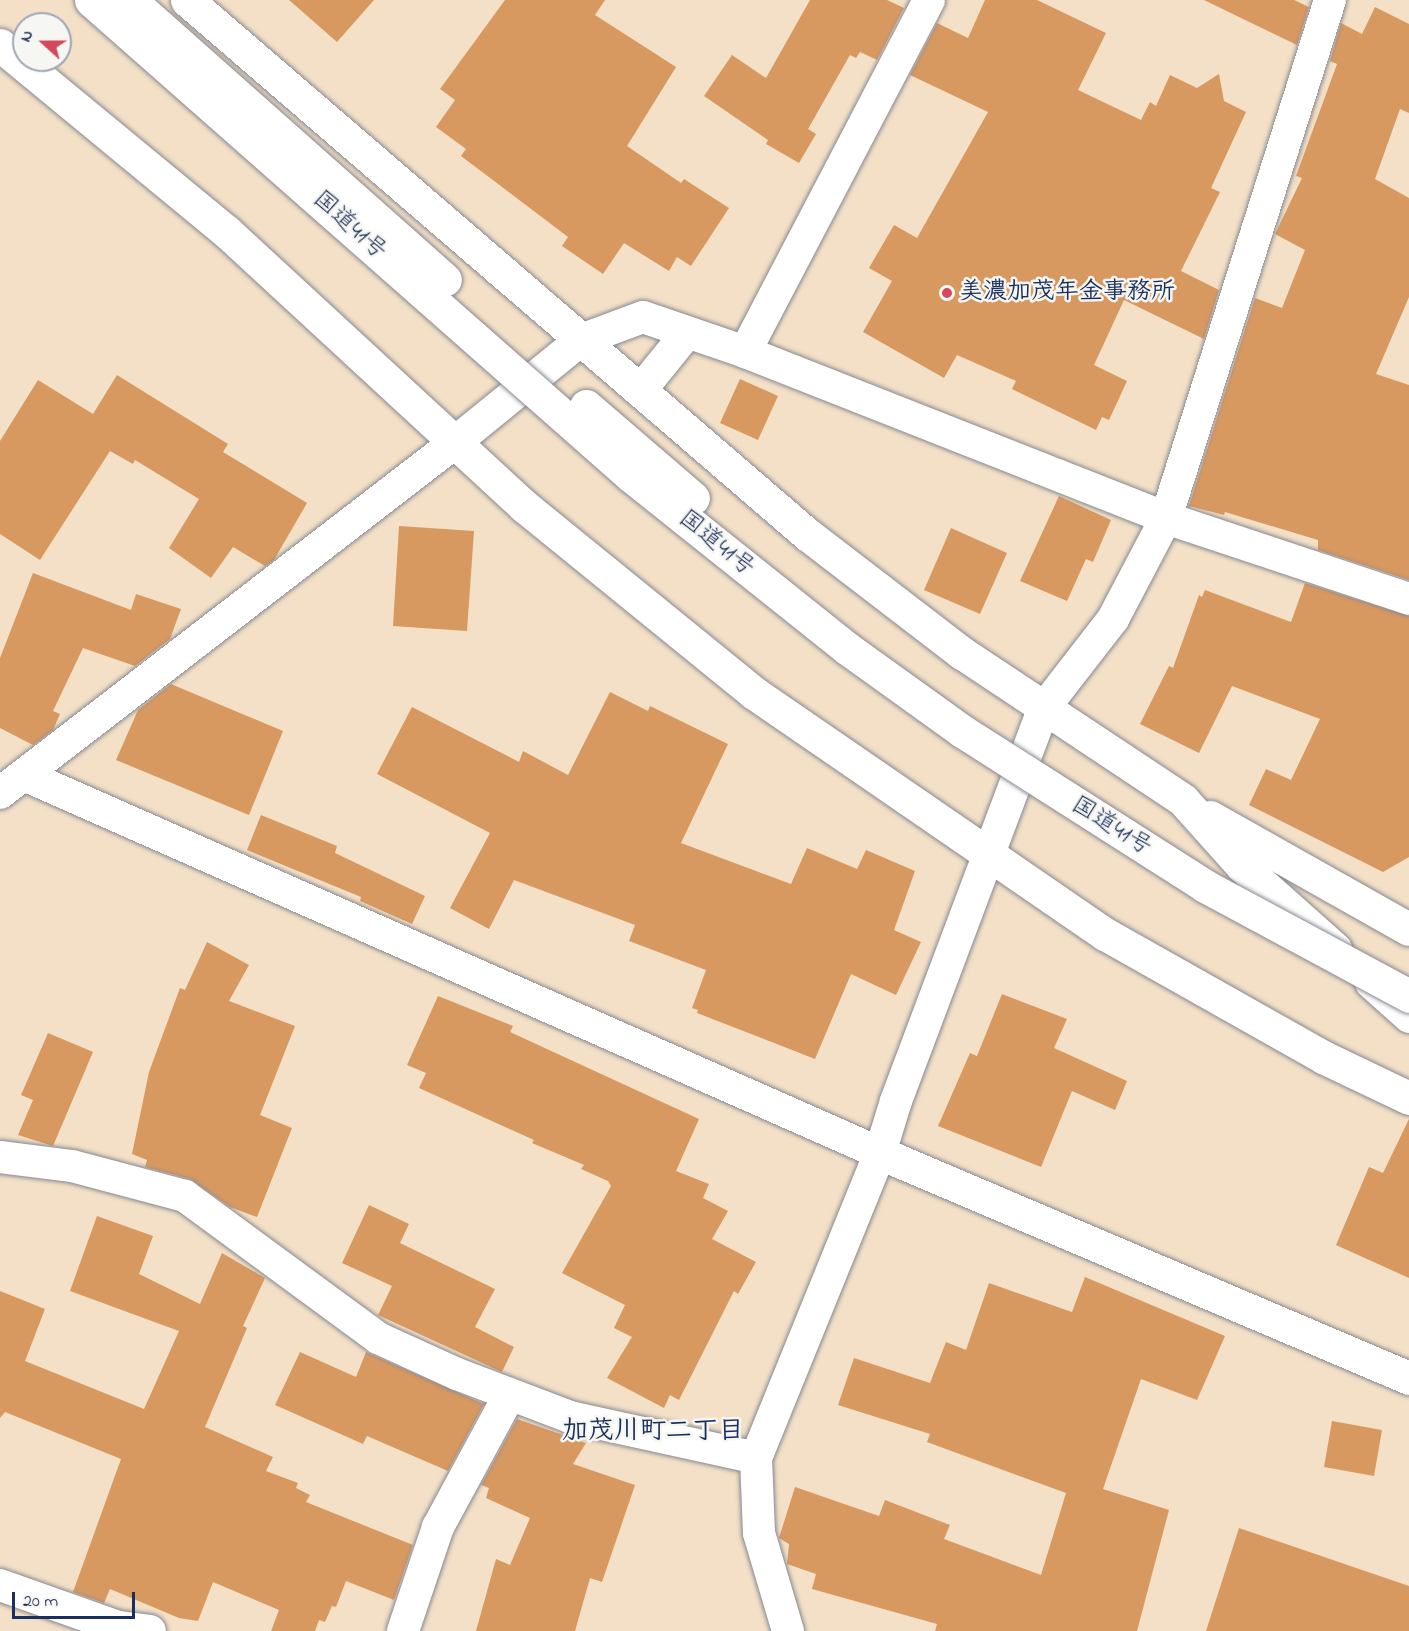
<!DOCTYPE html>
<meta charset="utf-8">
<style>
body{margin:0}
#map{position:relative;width:1409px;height:1631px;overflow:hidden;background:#f3e0c6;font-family:"Indie Flower","Klee One",sans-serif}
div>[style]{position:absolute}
.building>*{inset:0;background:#d89961}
.roads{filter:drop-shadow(0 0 2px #878892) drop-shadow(0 0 2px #878892)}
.minor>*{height:32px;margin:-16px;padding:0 16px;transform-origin:16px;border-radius:16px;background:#fff}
.tertiary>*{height:33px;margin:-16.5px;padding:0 16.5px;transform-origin:16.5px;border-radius:16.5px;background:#fff}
.trunk>*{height:33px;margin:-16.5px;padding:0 16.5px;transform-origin:16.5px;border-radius:16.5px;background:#fff}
.bridges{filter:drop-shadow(0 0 2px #878892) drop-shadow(0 0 2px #878892)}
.trunk-bridge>*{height:33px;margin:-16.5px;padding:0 16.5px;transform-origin:16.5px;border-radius:16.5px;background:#fff}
.dots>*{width:16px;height:16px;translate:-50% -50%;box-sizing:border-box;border:3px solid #f6f6f2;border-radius:50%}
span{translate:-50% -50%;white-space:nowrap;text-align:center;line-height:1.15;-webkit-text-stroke:5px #f6f6f2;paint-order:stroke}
.street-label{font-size:24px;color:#1b2f5e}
.poi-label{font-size:24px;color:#1b2f5e;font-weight:700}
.left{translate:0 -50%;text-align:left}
.neighbourhood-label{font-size:26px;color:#1b2f5e;font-weight:700}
.north{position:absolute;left:12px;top:12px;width:60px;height:60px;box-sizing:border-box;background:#f6f6f2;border:2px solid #9ea6b7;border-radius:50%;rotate:291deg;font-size:16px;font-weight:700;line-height:24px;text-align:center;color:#1b2f5e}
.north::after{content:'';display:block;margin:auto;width:21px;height:27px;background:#d1495b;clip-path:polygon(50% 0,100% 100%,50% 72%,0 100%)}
.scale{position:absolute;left:12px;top:1592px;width:123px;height:27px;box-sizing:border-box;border:3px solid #1b2f5e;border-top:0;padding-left:8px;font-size:18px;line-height:21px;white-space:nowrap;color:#1b2f5e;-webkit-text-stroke:4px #f6f6f2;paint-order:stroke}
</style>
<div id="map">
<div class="building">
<i style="clip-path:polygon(289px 0,374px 0,337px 42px)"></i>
<i style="clip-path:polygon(505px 0,605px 0,595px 15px,676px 67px,627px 146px,681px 183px,684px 179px,729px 208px,691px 266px,677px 257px,669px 271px,624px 243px,603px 274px,562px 246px,568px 237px,461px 156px,466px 149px,436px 127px,455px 100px,440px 89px)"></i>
<i style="clip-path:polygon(810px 0,887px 0,904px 8px,877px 60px,860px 52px,856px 58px,850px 55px,808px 129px,816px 134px,799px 163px,766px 144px,768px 140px,704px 96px,732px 55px,766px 78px)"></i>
<i style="clip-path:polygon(985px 0,1037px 0,1106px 33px,1078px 90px,1141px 120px,1150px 102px,1156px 106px,1170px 75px,1197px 88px,1219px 74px,1224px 101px,1246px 112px,1211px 188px,1220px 192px,1181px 271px,1219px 290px,1204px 339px,1124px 300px,1094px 365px,1127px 381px,1109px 420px,1102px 417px,1096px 430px,1012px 389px,1016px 381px,957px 355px,944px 378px,863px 332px,892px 281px,869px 268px,894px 225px,917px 238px,988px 112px,910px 75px,937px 23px,968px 38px)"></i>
<i style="clip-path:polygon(1204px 0,1294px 0,1309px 7px,1297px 45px)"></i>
<i style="clip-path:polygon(1375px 7px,1409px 24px,1409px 113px,1400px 109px,1375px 179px,1409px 198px,1409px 297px,1376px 374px,1409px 385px,1409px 580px,1318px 550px,1318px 540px,1225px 512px,1224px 515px,1189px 506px,1255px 298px,1282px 308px,1305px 250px,1275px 234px,1302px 178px,1296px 176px,1337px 64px,1330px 61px,1341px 23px,1362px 34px)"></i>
<i style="clip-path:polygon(117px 375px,228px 444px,223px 452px,307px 503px,274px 560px,265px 566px,233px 547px,211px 578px,169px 548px,199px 499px,135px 460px,133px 464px,110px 451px,40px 560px,0 534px,0 441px,38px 380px,93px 414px)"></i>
<i style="clip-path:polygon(740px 379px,778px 396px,758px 440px,720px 423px)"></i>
<i style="clip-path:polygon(1059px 496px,1111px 520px,1093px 562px,1086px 559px,1067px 601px,1020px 581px)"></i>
<i style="clip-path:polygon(399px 526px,474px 531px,467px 631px,393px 626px)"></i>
<i style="clip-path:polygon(951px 528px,1007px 553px,980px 614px,924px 590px)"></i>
<i style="clip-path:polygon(33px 573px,131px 610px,136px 594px,181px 609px,170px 639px,135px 666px,83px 648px,53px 711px,60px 714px,53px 730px,33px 745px,0 728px,0 658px)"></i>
<i style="clip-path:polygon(1305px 583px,1409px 616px,1409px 857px,1383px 872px,1249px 805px,1266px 769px,1291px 780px,1320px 719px,1232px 686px,1199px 753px,1140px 724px,1169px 666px,1173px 668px,1199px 595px,1202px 597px,1205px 590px,1291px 622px)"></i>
<i style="clip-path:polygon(171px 684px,283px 731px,249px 815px,116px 760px,138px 710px)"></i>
<i style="clip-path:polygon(610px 692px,648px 711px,650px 706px,728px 744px,681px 843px,791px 884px,807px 848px,857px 869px,866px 850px,915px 871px,894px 930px,921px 942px,896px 995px,851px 974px,815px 1059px,697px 1013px,698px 1010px,692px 1008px,706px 970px,629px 941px,635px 925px,514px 880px,489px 929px,450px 908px,490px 833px,377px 774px,412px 707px,519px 762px,523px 751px,568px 775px)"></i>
<i style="clip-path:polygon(261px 815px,337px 846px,335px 853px,425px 896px,412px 924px,360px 901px,361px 897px,247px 850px)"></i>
<i style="clip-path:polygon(207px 942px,249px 965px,229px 1001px,295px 1026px,260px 1115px,292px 1128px,257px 1217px,230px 1207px,190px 1179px,145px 1167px,147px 1160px,132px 1154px,149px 1072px,180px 988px,185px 990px)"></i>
<i style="clip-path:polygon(1002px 994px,1067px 1019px,1054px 1048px,1127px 1081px,1115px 1110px,1072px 1091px,1041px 1167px,938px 1126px,970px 1053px,977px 1056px)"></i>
<i style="clip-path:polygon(438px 996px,513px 1026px,510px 1032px,699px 1119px,676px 1171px,709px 1184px,703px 1198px,728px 1211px,712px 1239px,756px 1262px,738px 1294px,734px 1291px,679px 1400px,670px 1395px,664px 1408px,607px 1378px,632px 1337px,614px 1328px,625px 1305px,562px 1273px,611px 1186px,608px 1181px,581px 1169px,584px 1165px,532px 1143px,534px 1140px,419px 1088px,426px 1073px,407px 1065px)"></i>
<i style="clip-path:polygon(48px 1033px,93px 1052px,53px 1146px,18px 1135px,33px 1100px,21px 1095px)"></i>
<i style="clip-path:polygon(1409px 1119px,1409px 1278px,1336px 1245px,1369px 1167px,1383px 1173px)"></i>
<i style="clip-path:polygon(369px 1205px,409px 1224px,400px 1243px,495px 1289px,475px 1327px,514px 1347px,502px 1372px,378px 1315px,392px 1286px,342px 1263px)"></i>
<i style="clip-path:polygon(97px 1216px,153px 1236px,139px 1274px,200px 1304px,222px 1253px,265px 1278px,243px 1326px,247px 1328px,205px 1427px,273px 1457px,266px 1471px,298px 1483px,296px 1488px,310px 1495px,306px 1502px,413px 1545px,394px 1600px,346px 1581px,336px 1607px,332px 1606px,325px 1622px,319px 1620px,315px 1631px,271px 1631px,279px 1610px,213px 1582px,198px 1621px,179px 1618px,110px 1589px,104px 1603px,73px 1592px,121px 1459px,5px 1412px,0 1418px,0 1291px,45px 1309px,25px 1361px,144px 1409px,179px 1331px,70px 1291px)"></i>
<i style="clip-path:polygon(1085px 1277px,1225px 1336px,1197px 1400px,1141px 1379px,1103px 1489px,1169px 1510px,1137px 1631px,935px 1631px,937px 1624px,812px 1589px,816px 1574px,787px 1564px,789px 1544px,779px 1538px,795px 1487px,879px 1516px,885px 1500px,950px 1525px,944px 1539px,1041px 1575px,1066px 1493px,927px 1442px,930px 1434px,838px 1405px,854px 1358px,930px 1383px,946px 1342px,966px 1350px,989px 1283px,1072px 1312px)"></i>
<i style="clip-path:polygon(300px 1352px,356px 1377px,366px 1352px,484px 1404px,448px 1471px,367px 1436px,363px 1444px,275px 1405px)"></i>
<i style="clip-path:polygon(517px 1419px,586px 1443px,573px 1464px,635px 1485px,602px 1582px,590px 1578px,575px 1631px,476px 1631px,496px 1559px,510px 1565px,530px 1518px,486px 1498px,489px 1488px,481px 1485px)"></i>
<i style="clip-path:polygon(1332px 1421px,1382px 1430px,1374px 1476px,1324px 1467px)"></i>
<i style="clip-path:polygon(1239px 1528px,1409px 1586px,1409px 1631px,1206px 1631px)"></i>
</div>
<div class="roads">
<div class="minor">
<i style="left:745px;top:352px;width:397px;rotate:-62.4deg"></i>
<i style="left:640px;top:391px;width:75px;rotate:-51deg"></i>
<i style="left:24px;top:775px;width:936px;rotate:23.83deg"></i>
<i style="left:0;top:793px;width:572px;rotate:-37.61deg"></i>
<i style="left:453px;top:444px;width:165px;rotate:-39.1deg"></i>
<i style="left:581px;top:340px;width:66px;rotate:-20.4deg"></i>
<i style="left:643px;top:317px;width:108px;rotate:18.9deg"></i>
<i style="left:745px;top:352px;width:453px;rotate:21.5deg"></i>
<i style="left:1166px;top:518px;width:256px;rotate:18.4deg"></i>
<i style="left:0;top:1157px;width:73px;rotate:7.1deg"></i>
<i style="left:72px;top:1166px;width:117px;rotate:14.9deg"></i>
<i style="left:185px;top:1196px;width:240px;rotate:36.3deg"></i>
<i style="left:378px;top:1338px;width:87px;rotate:24.5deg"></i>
<i style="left:457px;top:1374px;width:121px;rotate:20.8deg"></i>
<i style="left:570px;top:1417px;width:190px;rotate:12.4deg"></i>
<i style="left:0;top:1585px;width:125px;rotate:19.6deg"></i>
<i style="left:118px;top:1627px;width:32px;rotate:7deg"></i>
<i style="left:403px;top:1631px;width:110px;rotate:-71.4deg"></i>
<i style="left:438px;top:1527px;width:151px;rotate:-61.6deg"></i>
<i style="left:788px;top:1631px;width:102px;rotate:-106.5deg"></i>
<i style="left:759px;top:1533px;width:75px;rotate:-92.3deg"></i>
<i style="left:756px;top:1458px;width:329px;rotate:-67.9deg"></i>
<i style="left:880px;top:1153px;width:54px;rotate:-72.9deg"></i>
<i style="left:896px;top:1101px;width:420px;rotate:-69.4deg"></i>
<i style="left:1044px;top:708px;width:113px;rotate:-52.2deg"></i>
<i style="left:1113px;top:619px;width:114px;rotate:-62.3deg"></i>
<i style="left:1166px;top:518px;width:543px;rotate:-72.43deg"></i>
</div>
<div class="tertiary">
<i style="left:880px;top:1153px;width:575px;rotate:23.04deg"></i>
</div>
<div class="trunk">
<i style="left:187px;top:0;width:820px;rotate:40.75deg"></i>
<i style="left:808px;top:535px;width:194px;rotate:37.5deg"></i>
<i style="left:962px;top:653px;width:265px;rotate:33.6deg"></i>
<i style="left:1183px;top:800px;width:89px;rotate:48.2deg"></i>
<i style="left:1242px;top:866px;width:125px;rotate:41.7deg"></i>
<i style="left:0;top:45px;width:294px;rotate:39.5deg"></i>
<i style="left:227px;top:232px;width:404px;rotate:42.7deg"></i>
<i style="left:524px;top:506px;width:296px;rotate:39.1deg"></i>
<i style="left:754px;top:693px;width:426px;rotate:34.5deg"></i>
<i style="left:1105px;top:934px;width:250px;rotate:29.4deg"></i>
<i style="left:1323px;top:1057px;width:95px;rotate:25.5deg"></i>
<i style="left:1210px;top:817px;width:228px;rotate:29.4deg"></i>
<i style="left:1371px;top:982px;width:51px;rotate:41.8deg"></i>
</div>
</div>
<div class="bridges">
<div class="trunk-bridge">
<i style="left:91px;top:0;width:718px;rotate:41.39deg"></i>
<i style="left:630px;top:475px;width:279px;rotate:38.6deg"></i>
<i style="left:848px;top:649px;width:140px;rotate:35.7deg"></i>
<i style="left:962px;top:731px;width:288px;rotate:32.5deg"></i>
<i style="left:1205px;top:886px;width:232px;rotate:28.3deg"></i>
<i style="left:130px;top:0;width:421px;rotate:41.6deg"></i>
<i style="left:586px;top:406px;width:141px;rotate:40.7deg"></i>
</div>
</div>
<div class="dots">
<i style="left:947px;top:293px;background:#d1495b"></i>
</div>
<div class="street-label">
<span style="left:349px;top:226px;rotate:42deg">国道41号</span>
<span style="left:716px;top:544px;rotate:39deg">国道41号</span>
<span style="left:1111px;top:827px;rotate:32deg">国道41号</span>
</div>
<div class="poi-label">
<span class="left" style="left:959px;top:293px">美濃加茂年金事務所</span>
</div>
<div class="neighbourhood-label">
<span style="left:653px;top:1433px">加茂川町二丁目</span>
</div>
<div class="north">N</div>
<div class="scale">20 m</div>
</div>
